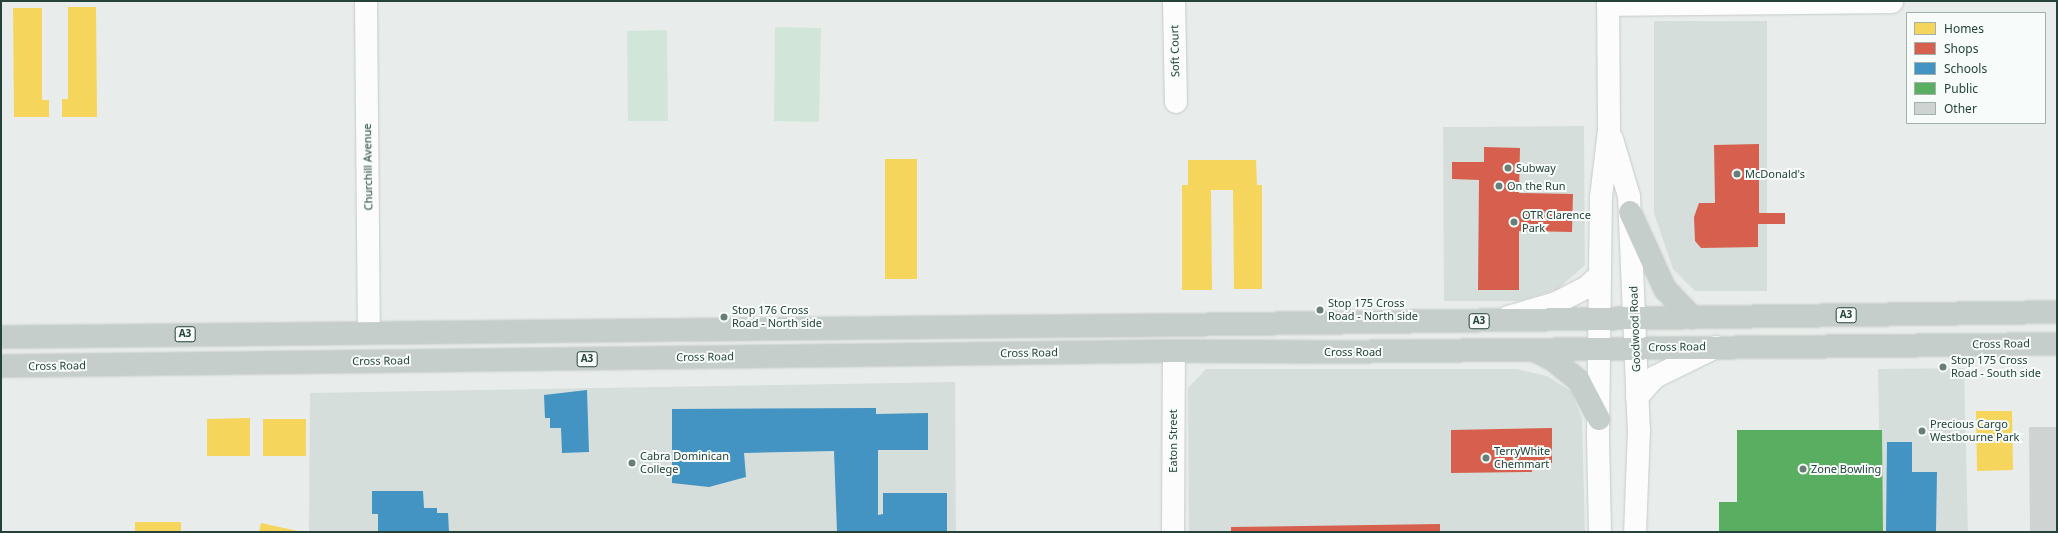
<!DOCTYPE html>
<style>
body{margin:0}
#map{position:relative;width:2058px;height:533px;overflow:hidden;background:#e8edeb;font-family:"Noto Sans",sans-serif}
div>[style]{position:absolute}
.built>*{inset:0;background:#d6dedb}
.green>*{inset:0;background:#d1e6d8}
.homes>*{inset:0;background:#f6d55c}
.shops>*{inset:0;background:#d6604d}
.schools>*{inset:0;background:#4393c3}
.public>*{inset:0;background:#5aae61}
.building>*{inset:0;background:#cfd4d2}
.roads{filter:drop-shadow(0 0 1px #c5cac8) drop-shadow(0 0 1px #c5cac8)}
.minor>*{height:22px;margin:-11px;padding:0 11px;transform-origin:11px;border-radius:11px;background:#fcfcfc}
.secondary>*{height:22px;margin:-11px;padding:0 11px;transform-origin:11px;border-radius:11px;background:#fcfcfc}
.trunk>*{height:22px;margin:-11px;padding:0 11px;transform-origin:11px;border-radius:11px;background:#c6cecc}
.dots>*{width:11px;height:11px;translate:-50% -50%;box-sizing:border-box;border:2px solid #f7fbf9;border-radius:50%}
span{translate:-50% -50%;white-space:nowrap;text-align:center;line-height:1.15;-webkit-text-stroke:4px #f7fbf9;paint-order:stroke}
.shield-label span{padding:1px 3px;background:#f7fbf9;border:1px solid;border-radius:3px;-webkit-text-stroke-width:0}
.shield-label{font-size:10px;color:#24423a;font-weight:700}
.street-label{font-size:11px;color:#24423a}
.poi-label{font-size:11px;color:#24423a}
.left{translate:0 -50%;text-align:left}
.frame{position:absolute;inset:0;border:2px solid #24423a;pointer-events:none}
.legend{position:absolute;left:1906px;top:12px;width:140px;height:112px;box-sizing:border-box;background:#f7fbf9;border:1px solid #a3b1ad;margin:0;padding:5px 7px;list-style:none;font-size:12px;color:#24423a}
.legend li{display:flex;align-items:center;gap:8px;height:20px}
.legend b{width:20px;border:1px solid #a3b1ad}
</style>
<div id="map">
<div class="built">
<i style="clip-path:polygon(1654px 21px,1767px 21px,1767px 291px,1695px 291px,1673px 269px,1654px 213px)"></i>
<i style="clip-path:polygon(1584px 126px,1585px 265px,1558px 289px,1520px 301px,1444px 301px,1443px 127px)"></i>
<i style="clip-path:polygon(1964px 368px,1968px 532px,1881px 532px,1878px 369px)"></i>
<i style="clip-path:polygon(1206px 369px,1516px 369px,1547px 376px,1571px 391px,1582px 418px,1585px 532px,1189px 532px,1188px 388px)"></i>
<i style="clip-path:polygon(955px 382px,956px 532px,309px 532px,310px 393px)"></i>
</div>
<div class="green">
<i style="clip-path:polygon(775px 27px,821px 28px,819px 122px,774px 121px)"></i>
<i style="clip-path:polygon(667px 30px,668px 121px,628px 121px,627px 31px)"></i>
</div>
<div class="homes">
<i style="clip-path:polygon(68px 7px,96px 7px,97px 117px,62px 117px,62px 99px,68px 99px)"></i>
<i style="clip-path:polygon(13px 8px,42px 8px,42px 100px,49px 100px,49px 117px,14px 117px)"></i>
<i style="clip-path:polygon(885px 159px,917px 159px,917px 279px,885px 279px)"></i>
<i style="clip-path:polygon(1188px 160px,1256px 160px,1257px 185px,1262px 185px,1262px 289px,1234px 289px,1233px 190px,1211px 190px,1212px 290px,1182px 290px,1182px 185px,1188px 185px)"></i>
<i style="clip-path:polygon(1976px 411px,2012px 411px,2013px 470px,1977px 471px)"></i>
<i style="clip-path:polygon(250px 418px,250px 456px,207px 456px,207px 419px)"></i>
<i style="clip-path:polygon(263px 419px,306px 419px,306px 456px,263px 456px)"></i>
<i style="clip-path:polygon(135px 522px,181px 522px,181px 532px,135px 532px)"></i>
<i style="clip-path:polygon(261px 523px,298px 531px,298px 532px,259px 532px)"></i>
</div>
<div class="shops">
<i style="clip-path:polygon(1759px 144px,1759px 213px,1785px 213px,1785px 224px,1758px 224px,1758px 247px,1701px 248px,1695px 241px,1694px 217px,1699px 203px,1715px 203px,1714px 145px)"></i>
<i style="clip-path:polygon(1484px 147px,1520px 148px,1519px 193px,1573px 194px,1572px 232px,1519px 231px,1519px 290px,1478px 290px,1479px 180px,1452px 179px,1452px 162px,1484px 162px)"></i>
<i style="clip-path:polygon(1552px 428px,1552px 463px,1532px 463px,1532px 472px,1451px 473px,1451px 430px)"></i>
<i style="clip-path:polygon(1440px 524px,1440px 532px,1231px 532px,1231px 527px)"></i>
</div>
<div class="schools">
<i style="clip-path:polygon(587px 390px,589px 452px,562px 453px,561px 428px,550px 428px,550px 418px,545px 418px,544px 395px)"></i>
<i style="clip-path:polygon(876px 408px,876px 414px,928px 413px,928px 450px,878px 450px,878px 515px,883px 514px,883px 493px,947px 493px,947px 532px,837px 532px,834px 451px,744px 453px,746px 477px,709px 487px,672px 483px,672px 409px)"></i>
<i style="clip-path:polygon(1887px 442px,1912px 442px,1912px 472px,1937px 472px,1936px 532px,1886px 532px)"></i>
<i style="clip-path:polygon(372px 491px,423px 491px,424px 508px,437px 508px,437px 513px,448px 513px,449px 532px,378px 532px,378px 514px,372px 514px)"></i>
</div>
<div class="public">
<i style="clip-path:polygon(1737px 430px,1882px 430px,1883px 532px,1719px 532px,1719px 502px,1737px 502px)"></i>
</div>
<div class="building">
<i style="clip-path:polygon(2029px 427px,2057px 427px,2057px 532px,2030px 532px)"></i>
</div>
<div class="roads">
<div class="minor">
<i style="left:366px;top:1px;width:331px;rotate:89.5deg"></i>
<i style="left:1174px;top:1px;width:101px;rotate:88.9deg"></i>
<i style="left:1608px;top:5px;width:284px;rotate:-0.6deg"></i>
<i style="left:1173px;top:532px;width:181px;rotate:-89.7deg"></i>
</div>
<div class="secondary">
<i style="left:1612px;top:139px;width:59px;rotate:73.4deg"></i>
<i style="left:1629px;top:196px;width:234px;rotate:87.6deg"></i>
<i style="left:1639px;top:430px;width:102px;rotate:92.2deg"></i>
<i style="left:1508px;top:317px;width:50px;rotate:-16.3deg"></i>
<i style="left:1556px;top:303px;width:34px;rotate:-27deg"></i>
<i style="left:1586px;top:288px;width:19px;rotate:-43deg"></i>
<i style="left:1637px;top:397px;width:27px;rotate:-48deg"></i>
<i style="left:1655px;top:377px;width:68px;rotate:-26.2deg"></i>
<i style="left:1600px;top:532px;width:95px;rotate:-91.2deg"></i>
<i style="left:1598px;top:437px;width:240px;rotate:-89.3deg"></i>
<i style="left:1601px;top:197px;width:67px;rotate:-83.2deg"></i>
<i style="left:1609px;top:130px;width:129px;rotate:-90.4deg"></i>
</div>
<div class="trunk">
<i style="left:1630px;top:212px;width:85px;rotate:65.6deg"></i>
<i style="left:1665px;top:289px;width:40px;rotate:46deg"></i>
<i style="left:1px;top:337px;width:1172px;rotate:-0.59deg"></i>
<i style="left:1173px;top:325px;width:884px;rotate:-0.84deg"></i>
<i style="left:1534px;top:350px;width:20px;rotate:27deg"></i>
<i style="left:1552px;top:359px;width:35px;rotate:39deg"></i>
<i style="left:1579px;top:381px;width:43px;rotate:62.2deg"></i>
<i style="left:1px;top:366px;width:1173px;rotate:-0.73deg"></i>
<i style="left:1174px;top:351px;width:152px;rotate:0.4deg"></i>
<i style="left:1326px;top:352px;width:731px;rotate:-0.63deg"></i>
</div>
</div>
<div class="dots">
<i style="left:1508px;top:168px;background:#697e78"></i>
<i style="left:1737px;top:174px;background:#697e78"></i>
<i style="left:1499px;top:186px;background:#697e78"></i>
<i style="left:1514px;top:222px;background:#697e78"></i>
<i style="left:1320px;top:310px;background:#697e78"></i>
<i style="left:724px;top:317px;background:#697e78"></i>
<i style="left:1943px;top:367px;background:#697e78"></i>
<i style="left:1922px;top:431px;background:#697e78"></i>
<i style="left:1486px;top:458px;background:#697e78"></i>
<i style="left:632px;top:463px;background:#697e78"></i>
<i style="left:1803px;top:469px;background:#697e78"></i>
</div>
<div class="shield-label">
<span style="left:1846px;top:315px">A3</span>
<span style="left:1479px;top:321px">A3</span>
<span style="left:185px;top:334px">A3</span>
<span style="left:587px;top:359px">A3</span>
</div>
<div class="street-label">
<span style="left:1175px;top:51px;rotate:-91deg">Soft Court</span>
<span style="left:368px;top:167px;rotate:-91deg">Churchill Avenue</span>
<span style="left:1635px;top:329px;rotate:-92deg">Goodwood Road</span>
<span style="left:2001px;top:344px;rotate:-1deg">Cross Road</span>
<span style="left:1677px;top:347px;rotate:-1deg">Cross Road</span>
<span style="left:1353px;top:352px">Cross Road</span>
<span style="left:1029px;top:353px;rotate:-1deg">Cross Road</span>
<span style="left:705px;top:357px;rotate:-1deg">Cross Road</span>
<span style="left:381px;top:361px;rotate:-1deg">Cross Road</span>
<span style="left:57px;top:366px;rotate:-1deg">Cross Road</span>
<span style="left:1173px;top:441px;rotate:-90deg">Eaton Street</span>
</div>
<div class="poi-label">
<span class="left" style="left:1516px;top:168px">Subway</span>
<span class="left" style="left:1745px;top:174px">McDonald's</span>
<span class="left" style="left:1507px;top:186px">On the Run</span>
<span class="left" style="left:1522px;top:222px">OTR Clarence<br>Park</span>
<span class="left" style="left:1328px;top:310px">Stop 175 Cross<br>Road - North side</span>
<span class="left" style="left:732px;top:317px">Stop 176 Cross<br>Road - North side</span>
<span class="left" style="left:1951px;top:367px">Stop 175 Cross<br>Road - South side</span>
<span class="left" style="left:1930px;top:431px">Precious Cargo<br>Westbourne Park</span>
<span class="left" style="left:1494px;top:458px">TerryWhite<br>Chemmart</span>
<span class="left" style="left:640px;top:463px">Cabra Dominican<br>College</span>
<span class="left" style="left:1811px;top:469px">Zone Bowling</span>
</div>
<div class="frame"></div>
<ul class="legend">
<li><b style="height:11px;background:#f6d55c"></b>Homes</li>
<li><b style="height:11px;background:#d6604d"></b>Shops</li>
<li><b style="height:11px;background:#4393c3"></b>Schools</li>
<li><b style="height:11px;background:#5aae61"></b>Public</li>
<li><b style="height:11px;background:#cfd4d2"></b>Other</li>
</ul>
</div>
